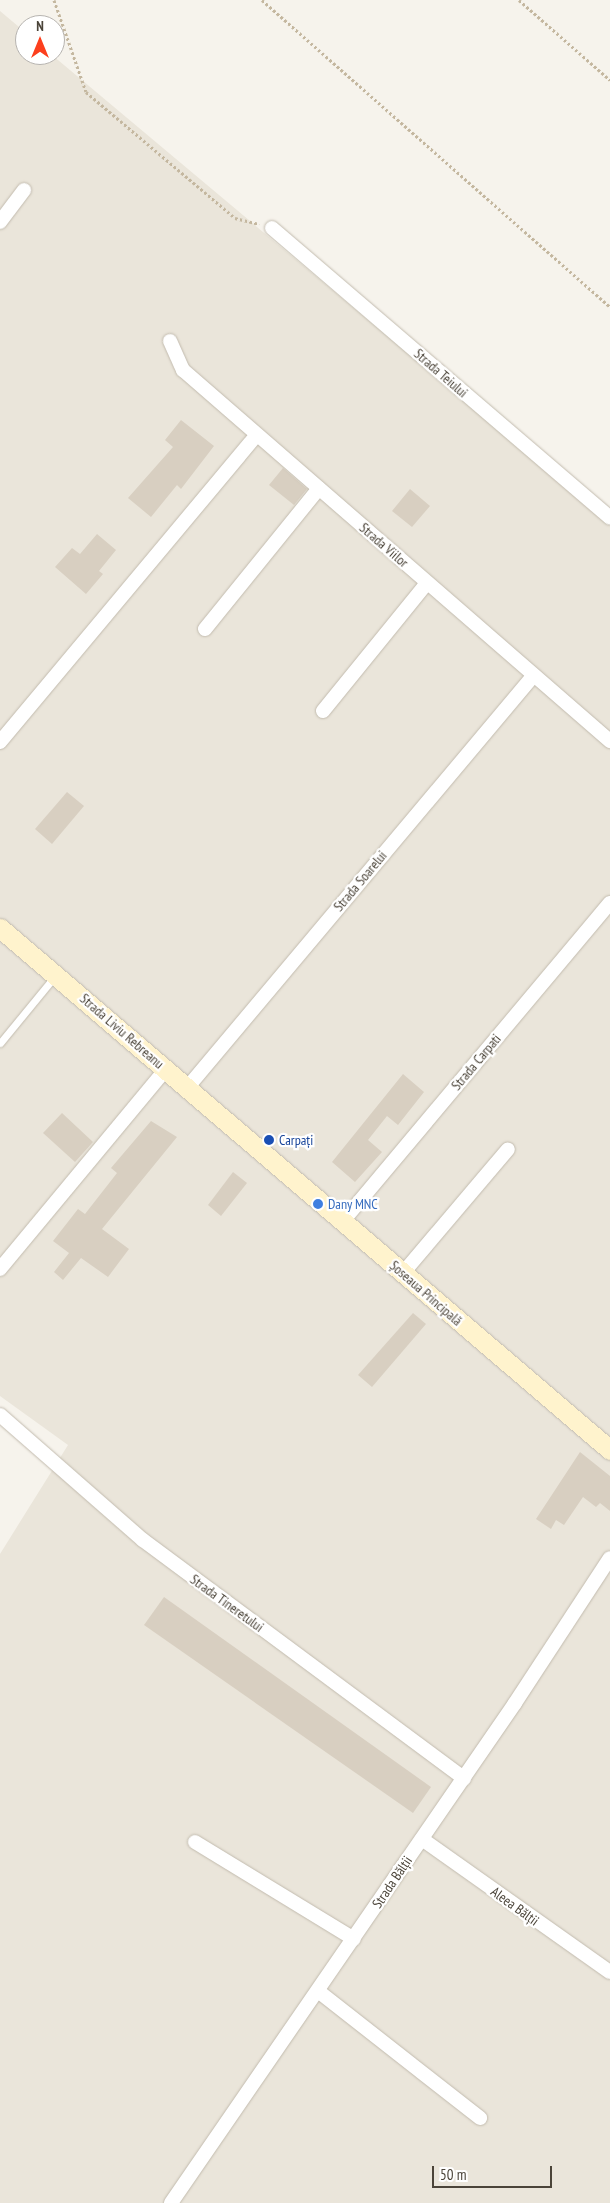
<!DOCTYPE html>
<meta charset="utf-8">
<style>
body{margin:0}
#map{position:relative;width:610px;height:2203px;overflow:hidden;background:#f6f3ec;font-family:"PT Sans Narrow",sans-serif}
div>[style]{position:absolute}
.residential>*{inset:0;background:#eae5da}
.building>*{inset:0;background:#d8cfc1}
.path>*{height:3px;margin-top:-1.5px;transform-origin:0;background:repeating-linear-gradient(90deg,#c4b79f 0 2.5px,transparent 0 5px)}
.roads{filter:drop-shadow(0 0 1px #c2bbae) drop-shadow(0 0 1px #c2bbae)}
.service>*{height:7px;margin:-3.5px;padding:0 3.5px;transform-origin:3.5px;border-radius:3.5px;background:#fff}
.minor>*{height:14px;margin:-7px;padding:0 7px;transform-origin:7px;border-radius:7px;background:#fff}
.secondary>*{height:19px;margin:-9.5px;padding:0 9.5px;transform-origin:9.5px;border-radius:9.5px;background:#fff3cd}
.dots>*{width:14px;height:14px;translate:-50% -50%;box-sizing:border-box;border:2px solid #fff;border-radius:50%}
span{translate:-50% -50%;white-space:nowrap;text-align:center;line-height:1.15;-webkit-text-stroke:4.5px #fff;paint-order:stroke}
.street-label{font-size:14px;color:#4b4439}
.transit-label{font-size:14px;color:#164399}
.left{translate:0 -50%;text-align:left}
.shop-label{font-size:14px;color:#366cbe}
.north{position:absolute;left:15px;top:15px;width:50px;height:50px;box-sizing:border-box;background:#fff;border:1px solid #b7b4b0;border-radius:50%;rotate:0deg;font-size:14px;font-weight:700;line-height:20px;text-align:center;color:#4b4439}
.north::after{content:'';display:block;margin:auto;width:18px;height:22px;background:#fc3f1d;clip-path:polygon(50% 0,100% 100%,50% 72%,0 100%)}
.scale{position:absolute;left:432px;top:2166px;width:120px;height:22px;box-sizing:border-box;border:2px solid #4b4439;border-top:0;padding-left:6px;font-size:15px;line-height:18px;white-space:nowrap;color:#4b4439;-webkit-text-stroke:4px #fff;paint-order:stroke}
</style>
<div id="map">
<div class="residential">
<i style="clip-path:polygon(0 11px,25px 32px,25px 55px,52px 55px,610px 523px,610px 2203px,0 2203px,0 1554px,68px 1445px,0 1396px)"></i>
</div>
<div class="building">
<i style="clip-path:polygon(181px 420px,214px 446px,181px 489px,177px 485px,151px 517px,128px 498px,173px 447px,165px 440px)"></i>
<i style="clip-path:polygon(283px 468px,307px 489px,294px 505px,269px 485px)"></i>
<i style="clip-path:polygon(410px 489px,430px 506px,412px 527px,392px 511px)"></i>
<i style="clip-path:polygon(97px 534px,116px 550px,99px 571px,103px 574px,86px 594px,55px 567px,72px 548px,80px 554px)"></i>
<i style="clip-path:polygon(67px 792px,84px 806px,52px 844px,35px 829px)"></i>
<i style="clip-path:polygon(403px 1074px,424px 1092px,398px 1125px,387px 1116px,368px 1140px,382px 1152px,355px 1182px,332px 1162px)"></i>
<i style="clip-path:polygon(62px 1113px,93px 1142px,75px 1162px,43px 1133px)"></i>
<i style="clip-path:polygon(151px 1121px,177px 1137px,102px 1229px,129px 1249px,108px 1277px,81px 1258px,63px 1280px,54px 1272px,69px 1253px,53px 1241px,78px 1209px,85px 1214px,117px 1173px,111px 1168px)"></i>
<i style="clip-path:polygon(233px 1172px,247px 1183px,221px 1216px,208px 1205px)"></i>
<i style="clip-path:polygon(413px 1313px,426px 1324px,372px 1387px,358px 1375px)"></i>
<i style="clip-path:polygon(580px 1452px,610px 1476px,610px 1511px,600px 1503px,596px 1507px,583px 1497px,564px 1525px,556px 1520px,551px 1529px,536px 1519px)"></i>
<i style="clip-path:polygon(164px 1597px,431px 1787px,413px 1813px,144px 1625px)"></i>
</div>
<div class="path">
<i style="left:54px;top:0;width:97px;rotate:70.8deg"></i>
<i style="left:86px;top:92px;width:195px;rotate:40.2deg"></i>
<i style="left:235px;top:218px;width:25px;rotate:14deg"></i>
<i style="left:262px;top:0;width:464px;rotate:41.4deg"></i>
<i style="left:519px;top:0;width:121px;rotate:41.3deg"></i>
</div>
<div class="roads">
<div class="service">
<i style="left:0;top:1043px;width:87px;rotate:-50.6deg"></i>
</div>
<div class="minor">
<i style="left:0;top:222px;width:40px;rotate:-53deg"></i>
<i style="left:272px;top:228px;width:445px;rotate:40.6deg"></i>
<i style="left:170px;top:341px;width:32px;rotate:66deg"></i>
<i style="left:183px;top:370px;width:566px;rotate:40.99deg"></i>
<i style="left:205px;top:629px;width:181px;rotate:-51deg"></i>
<i style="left:323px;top:711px;width:165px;rotate:-50.9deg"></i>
<i style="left:0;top:742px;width:400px;rotate:-50.1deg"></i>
<i style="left:187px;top:1088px;width:539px;rotate:-49.96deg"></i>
<i style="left:343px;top:1221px;width:415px;rotate:-50deg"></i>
<i style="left:0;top:1269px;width:260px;rotate:-50.3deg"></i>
<i style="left:403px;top:1273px;width:162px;rotate:-49.7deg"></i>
<i style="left:0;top:1415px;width:190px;rotate:41.2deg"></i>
<i style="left:143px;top:1540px;width:400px;rotate:36.6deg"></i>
<i style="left:422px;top:1839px;width:230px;rotate:35.3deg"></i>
<i style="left:195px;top:1842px;width:186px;rotate:31.4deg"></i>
<i style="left:318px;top:1991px;width:206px;rotate:38.1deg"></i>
<i style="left:171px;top:2203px;width:607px;rotate:-55.47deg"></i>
<i style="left:515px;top:1703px;width:173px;rotate:-56.8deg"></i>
</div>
<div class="secondary">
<i style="left:0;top:928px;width:803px;rotate:40.55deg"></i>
</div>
</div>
<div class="dots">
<i style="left:269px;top:1140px;background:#1a4fb4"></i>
<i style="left:318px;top:1204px;background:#3f7fe0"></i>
</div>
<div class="street-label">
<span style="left:441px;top:373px;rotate:41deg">Strada Teiului</span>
<span style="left:384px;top:545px;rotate:41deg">Strada Viilor</span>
<span style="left:360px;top:881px;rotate:-50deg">Strada Soarelui</span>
<span style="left:122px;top:1031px;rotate:41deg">Strada Liviu Rebreanu</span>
<span style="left:476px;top:1062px;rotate:-50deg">Strada Carpati</span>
<span style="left:426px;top:1293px;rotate:41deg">Șoseaua Principală</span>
<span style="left:227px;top:1603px;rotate:36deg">Strada Tineretului</span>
<span style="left:392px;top:1882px;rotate:-56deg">Strada Bălții</span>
<span style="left:515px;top:1906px;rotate:36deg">Aleea Bălții</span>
</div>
<div class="transit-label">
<span class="left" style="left:279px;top:1140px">Carpați</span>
</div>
<div class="shop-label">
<span class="left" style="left:328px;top:1204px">Dany MNC</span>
</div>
<div class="north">N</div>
<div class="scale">50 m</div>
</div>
